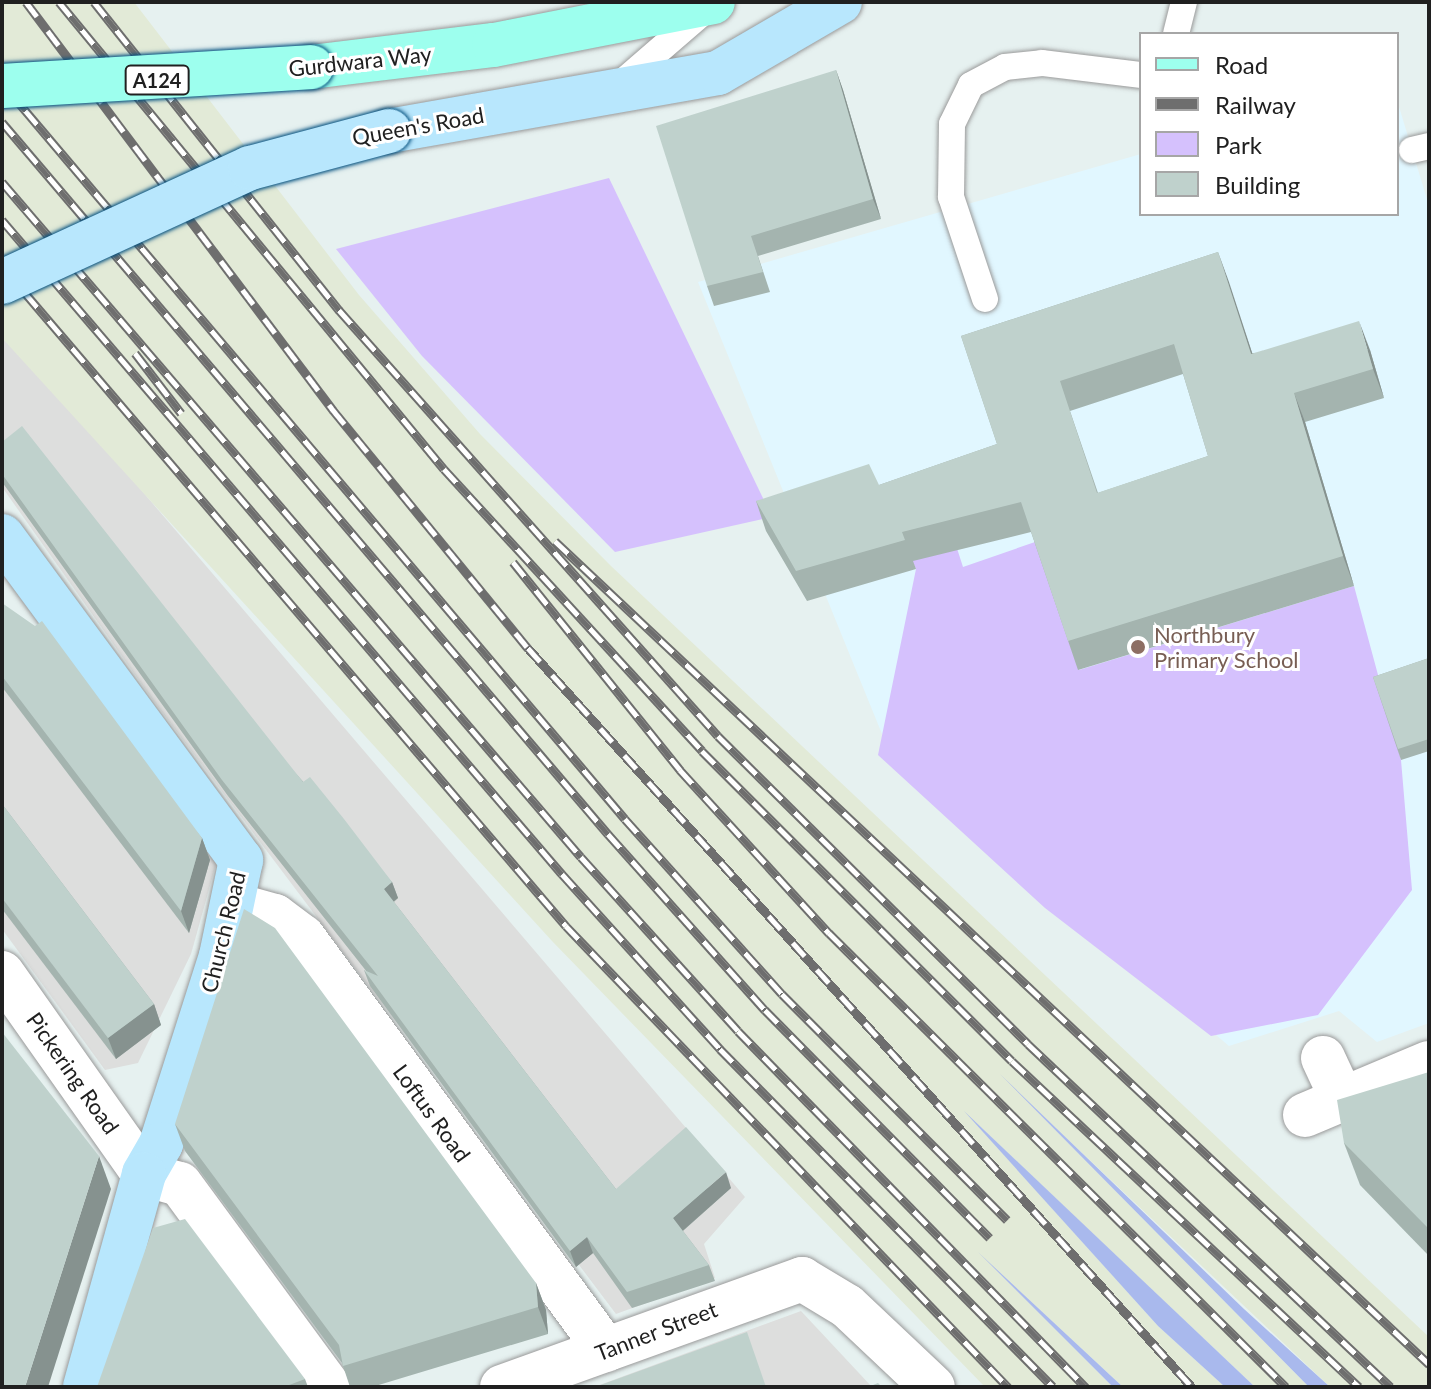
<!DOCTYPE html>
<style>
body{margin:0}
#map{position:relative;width:1431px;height:1389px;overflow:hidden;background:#e6f1f0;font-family:Lato,sans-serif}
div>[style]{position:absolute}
.residential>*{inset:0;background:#dddedd}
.industrial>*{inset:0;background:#e2ead7}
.education>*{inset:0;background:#e1f7ff}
.grass>*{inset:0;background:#a9b9ed}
.park>*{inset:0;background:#d5c1fd}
.roads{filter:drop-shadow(0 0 2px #9a9a9a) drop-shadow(0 0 2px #9a9a9a)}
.lane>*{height:26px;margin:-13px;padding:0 13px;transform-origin:13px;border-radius:13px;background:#fff}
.street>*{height:44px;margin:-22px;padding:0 22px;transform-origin:22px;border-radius:22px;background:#fff}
.secondary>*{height:44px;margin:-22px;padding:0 22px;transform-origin:22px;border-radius:22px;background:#b8e7fd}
.primary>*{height:44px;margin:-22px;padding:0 22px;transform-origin:22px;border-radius:22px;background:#9dffee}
.rail>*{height:9px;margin-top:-4.5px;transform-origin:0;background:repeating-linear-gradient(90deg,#fff 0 18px,#6e6e6e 0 36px);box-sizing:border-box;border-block:2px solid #6e6e6e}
.bridges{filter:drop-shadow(0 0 2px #004f7e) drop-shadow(0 0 2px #004f7e)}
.secondary-bridge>*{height:44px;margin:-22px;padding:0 22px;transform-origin:22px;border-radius:22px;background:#b8e7fd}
.primary-bridge>*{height:44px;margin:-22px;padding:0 22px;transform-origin:22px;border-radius:22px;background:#9dffee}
.wall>*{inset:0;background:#a4b4af}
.shaded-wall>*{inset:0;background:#86928f}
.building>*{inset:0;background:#bfd1cc}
.dots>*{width:22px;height:22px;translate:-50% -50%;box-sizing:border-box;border:4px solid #fff;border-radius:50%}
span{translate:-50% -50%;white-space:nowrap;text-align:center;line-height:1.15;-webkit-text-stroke:6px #fff;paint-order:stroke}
.shield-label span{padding:2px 6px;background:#fff;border:2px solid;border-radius:6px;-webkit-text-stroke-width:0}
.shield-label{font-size:20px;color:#202020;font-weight:700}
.street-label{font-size:22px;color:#202020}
.education-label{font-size:22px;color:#785e54}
.left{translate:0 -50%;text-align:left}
.frame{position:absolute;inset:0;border:4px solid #202020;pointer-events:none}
.legend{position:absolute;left:1139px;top:32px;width:260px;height:184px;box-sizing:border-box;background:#fff;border:2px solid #a6a6a6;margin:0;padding:10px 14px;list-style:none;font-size:24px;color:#202020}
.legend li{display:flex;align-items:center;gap:16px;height:40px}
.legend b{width:40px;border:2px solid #a6a6a6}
</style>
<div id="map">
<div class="residential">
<i style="clip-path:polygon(2px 327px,745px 1197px,704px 1244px,715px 1278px,616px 1314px,153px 700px,2px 487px)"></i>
<i style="clip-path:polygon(2px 608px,218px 857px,191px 954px,138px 1063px,105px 1070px,2px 929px)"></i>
<i style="clip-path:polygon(801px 1311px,872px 1387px,594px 1387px)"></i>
</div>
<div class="industrial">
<i style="clip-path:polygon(2px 2px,134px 2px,359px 295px,480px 434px,611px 566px,1429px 1337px,1429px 1387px,1330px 1387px,1026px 1100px,1309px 1387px,1255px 1387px,974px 1121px,1158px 1326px,1225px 1387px,1123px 1387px,1003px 1276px,1113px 1387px,985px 1387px,552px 941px,2px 338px)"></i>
</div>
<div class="education">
<i style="clip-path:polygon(1397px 100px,1429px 206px,1429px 1023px,1377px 1042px,1339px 1011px,1229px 1046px,893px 761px,698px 282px,1141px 154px,1141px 214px,1397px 214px)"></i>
</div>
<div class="grass">
<i style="clip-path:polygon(1000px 1074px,1244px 1309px,1330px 1387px,1309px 1387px)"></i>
<i style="clip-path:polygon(964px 1111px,1255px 1387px,1225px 1387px,1158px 1326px)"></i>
<i style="clip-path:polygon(978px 1252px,1110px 1375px,1123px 1387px,1113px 1387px)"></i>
</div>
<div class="park">
<i style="clip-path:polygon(609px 178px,772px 517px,615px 552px,422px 356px,336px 249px)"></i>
<i style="clip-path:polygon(880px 494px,943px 505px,963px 567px,1035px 542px,1079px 670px,1354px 586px,1401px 760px,1412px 890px,1318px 1015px,1211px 1036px,1045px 908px,878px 755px,916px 569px)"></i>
</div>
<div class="roads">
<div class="lane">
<i style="left:1176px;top:34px;width:33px;rotate:-76deg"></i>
<i style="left:620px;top:84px;width:116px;rotate:-40.8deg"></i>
<i style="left:1412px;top:150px;width:17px;rotate:-13deg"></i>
<i style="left:985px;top:299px;width:108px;rotate:-108.4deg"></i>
<i style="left:951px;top:197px;width:73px;rotate:-89.2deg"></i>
<i style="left:952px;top:124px;width:43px;rotate:-64deg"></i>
<i style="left:971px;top:85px;width:38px;rotate:-28deg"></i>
<i style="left:1005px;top:67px;width:37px;rotate:-6deg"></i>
<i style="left:1042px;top:63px;width:100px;rotate:6.9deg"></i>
</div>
<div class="street">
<i style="left:235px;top:905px;width:41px;rotate:15.4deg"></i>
<i style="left:275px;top:916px;width:35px;rotate:37deg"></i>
<i style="left:303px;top:937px;width:512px;rotate:53.73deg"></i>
<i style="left:2px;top:973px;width:246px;rotate:54.8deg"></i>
<i style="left:144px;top:1174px;width:37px;rotate:16deg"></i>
<i style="left:180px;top:1184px;width:252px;rotate:53.7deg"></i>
<i style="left:1323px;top:1058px;width:45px;rotate:65.1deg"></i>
<i style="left:1305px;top:1115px;width:134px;rotate:-22.8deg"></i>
<i style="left:502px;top:1387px;width:319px;rotate:-19.8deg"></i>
<i style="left:802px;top:1279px;width:52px;rotate:31deg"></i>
<i style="left:847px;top:1306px;width:118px;rotate:43.3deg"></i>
</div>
<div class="secondary">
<i style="left:389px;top:131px;width:334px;rotate:-10deg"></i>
<i style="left:718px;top:73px;width:141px;rotate:-30.2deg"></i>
<i style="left:2px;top:536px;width:403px;rotate:53.6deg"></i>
<i style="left:241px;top:860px;width:98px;rotate:101.8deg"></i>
<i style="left:221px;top:956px;width:197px;rotate:107.7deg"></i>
<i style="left:161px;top:1144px;width:34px;rotate:120deg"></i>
<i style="left:144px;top:1174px;width:221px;rotate:105.5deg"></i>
</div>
<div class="primary">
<i style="left:311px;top:67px;width:184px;rotate:-6.9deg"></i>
<i style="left:494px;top:45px;width:223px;rotate:-11.1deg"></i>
</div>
</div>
<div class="rail">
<i style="left:26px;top:2px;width:511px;rotate:53.04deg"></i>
<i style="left:333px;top:410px;width:308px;rotate:50.7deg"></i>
<i style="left:528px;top:648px;width:993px;rotate:48.06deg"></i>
<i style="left:59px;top:2px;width:605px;rotate:50.5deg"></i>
<i style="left:444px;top:469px;width:382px;rotate:47.5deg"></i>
<i style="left:702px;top:751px;width:438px;rotate:45deg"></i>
<i style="left:1012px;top:1061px;width:476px;rotate:43.2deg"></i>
<i style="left:94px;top:2px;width:394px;rotate:51.5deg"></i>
<i style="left:339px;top:310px;width:570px;rotate:48.34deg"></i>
<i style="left:718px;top:736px;width:437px;rotate:44.8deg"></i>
<i style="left:1028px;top:1044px;width:499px;rotate:43.4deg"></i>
<i style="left:2px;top:83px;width:964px;rotate:49.75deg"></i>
<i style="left:625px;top:819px;width:235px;rotate:48.1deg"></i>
<i style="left:782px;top:994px;width:319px;rotate:45.1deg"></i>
<i style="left:2px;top:122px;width:935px;rotate:49.6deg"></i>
<i style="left:608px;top:834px;width:236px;rotate:48.3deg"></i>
<i style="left:765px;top:1010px;width:320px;rotate:45.4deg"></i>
<i style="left:2px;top:182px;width:889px;rotate:49.38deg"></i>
<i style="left:581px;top:857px;width:234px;rotate:47.9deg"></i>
<i style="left:738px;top:1031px;width:498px;rotate:45.7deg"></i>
<i style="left:2px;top:220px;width:861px;rotate:49.43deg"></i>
<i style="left:562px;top:874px;width:236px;rotate:47.9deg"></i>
<i style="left:720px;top:1049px;width:474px;rotate:45.4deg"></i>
<i style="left:2px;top:266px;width:868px;rotate:49.48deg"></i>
<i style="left:566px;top:926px;width:639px;rotate:46.21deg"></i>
<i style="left:135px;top:353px;width:76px;rotate:52.5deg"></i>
<i style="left:555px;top:541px;width:1201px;rotate:43.28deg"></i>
<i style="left:513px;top:562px;width:267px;rotate:51.2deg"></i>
<i style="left:680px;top:770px;width:221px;rotate:47.6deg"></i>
<i style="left:829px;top:933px;width:644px;rotate:44.81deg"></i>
</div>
<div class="bridges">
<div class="secondary-bridge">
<i style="left:2px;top:282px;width:273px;rotate:-24.7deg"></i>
<i style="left:250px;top:168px;width:144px;rotate:-14.9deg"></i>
</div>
<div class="primary-bridge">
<i style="left:2px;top:86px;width:310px;rotate:-3.5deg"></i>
</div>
</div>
<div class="wall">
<i style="clip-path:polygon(836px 70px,843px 90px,881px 219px,758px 256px,770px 292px,714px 306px,707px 286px)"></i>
<i style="clip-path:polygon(evenodd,1218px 252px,1252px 353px,1370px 350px,1384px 398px,1305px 422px,1354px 586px,1078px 670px,1031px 532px,913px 561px,916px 569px,807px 601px,766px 531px,756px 501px,879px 485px,997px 444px,961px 336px,1218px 252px,1183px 374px,1208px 456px,1098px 493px,1070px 411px,1183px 374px)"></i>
<i style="clip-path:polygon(2px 442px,392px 882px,398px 898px,394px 902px,616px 1189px,731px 1188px,683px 1231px,709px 1265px,715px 1281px,632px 1308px,593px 1253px,576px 1267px,370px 986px,364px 970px,367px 972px,228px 796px,2px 482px)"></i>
<i style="clip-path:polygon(2px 603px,202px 838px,210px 860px,189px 933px,2px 687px)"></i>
<i style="clip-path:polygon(1429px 658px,1429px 751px,1401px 760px,1373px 677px)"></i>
<i style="clip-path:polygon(2px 804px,154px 1004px,161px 1025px,116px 1059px,2px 909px)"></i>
<i style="clip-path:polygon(1429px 1072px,1429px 1256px,1360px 1185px,1344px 1143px)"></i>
<i style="clip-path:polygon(175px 1124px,536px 1283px,546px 1310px,548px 1334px,372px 1387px,350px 1387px,342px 1363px,185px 1151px)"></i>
<i style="clip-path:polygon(305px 1379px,308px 1387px,97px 1387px)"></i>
</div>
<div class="shaded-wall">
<i style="clip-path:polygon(836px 70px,843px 90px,881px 219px,873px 199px)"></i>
<i style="clip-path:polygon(1218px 252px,1229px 282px,1262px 383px,1251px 354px)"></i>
<i style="clip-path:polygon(1359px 321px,1370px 350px,1384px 398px,1373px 369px)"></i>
<i style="clip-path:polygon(1294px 393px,1305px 422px,1354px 586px,1343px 556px)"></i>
<i style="clip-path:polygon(202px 838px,210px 860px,189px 933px,181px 911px)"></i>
<i style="clip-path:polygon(392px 882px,398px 898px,389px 905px,384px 889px)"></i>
<i style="clip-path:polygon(154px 1004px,161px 1025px,116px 1059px,108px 1038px)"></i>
<i style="clip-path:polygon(99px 1156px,111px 1189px,48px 1387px,25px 1387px)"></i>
<i style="clip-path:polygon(726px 1172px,731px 1188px,679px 1234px,673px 1218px)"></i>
<i style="clip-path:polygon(587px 1237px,593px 1253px,576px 1267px,570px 1251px)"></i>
<i style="clip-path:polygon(536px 1283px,546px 1310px,548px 1334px,538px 1307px)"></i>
</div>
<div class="building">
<i style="clip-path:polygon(836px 70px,873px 199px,751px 236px,763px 272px,707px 286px,656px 126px)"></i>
<i style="clip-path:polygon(evenodd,1218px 252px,1251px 354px,1359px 321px,1373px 369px,1294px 393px,1343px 556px,1068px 641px,1021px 502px,902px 532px,905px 540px,796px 571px,756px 501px,869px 464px,879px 485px,997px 444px,961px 336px,1218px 252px,1174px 344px,1208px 456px,1097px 493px,1060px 381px,1174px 344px)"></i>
<i style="clip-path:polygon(22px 426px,303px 782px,310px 777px,344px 819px,392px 882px,384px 889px,616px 1189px,686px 1127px,726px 1172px,673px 1218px,709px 1265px,627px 1292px,587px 1237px,570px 1251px,364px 970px,378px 976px,222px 780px,2px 474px,2px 442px)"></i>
<i style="clip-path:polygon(2px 603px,35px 626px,42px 621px,202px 838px,181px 911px,2px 676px)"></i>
<i style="clip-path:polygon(1429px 658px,1429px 739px,1398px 749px,1373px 677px)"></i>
<i style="clip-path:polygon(2px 804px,154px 1004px,108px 1038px,2px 898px)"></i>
<i style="clip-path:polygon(244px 909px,275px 928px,536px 1283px,538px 1307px,343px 1366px,339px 1345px,175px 1124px)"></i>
<i style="clip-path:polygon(2px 1032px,99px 1156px,25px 1387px,2px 1387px)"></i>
<i style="clip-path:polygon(1429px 1072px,1429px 1229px,1344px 1143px,1337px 1100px)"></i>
<i style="clip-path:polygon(185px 1219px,305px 1379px,284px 1387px,97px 1387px,153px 1228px)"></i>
<i style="clip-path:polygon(747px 1332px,766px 1387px,595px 1387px)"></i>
<i style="clip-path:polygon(878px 1383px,882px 1387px,868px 1387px)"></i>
</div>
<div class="dots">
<i style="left:1138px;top:647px;background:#8d6e63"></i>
</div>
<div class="shield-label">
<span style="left:157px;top:80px">A124</span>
</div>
<div class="street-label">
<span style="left:360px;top:61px;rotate:-6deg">Gurdwara Way</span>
<span style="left:418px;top:126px;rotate:-10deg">Queen's Road</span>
<span style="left:223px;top:932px;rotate:-76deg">Church Road</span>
<span style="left:73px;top:1073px;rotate:55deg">Pickering Road</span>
<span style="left:432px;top:1113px;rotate:54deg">Loftus Road</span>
<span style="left:656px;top:1331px;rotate:-21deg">Tanner Street</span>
</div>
<div class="education-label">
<span class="left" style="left:1154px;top:647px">Northbury<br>Primary School</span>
</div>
<div class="frame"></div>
<ul class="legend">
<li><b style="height:10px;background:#9dffee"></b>Road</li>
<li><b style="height:10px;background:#6e6e6e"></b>Railway</li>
<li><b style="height:22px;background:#d5c1fd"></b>Park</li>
<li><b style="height:22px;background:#bfd1cc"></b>Building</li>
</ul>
</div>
